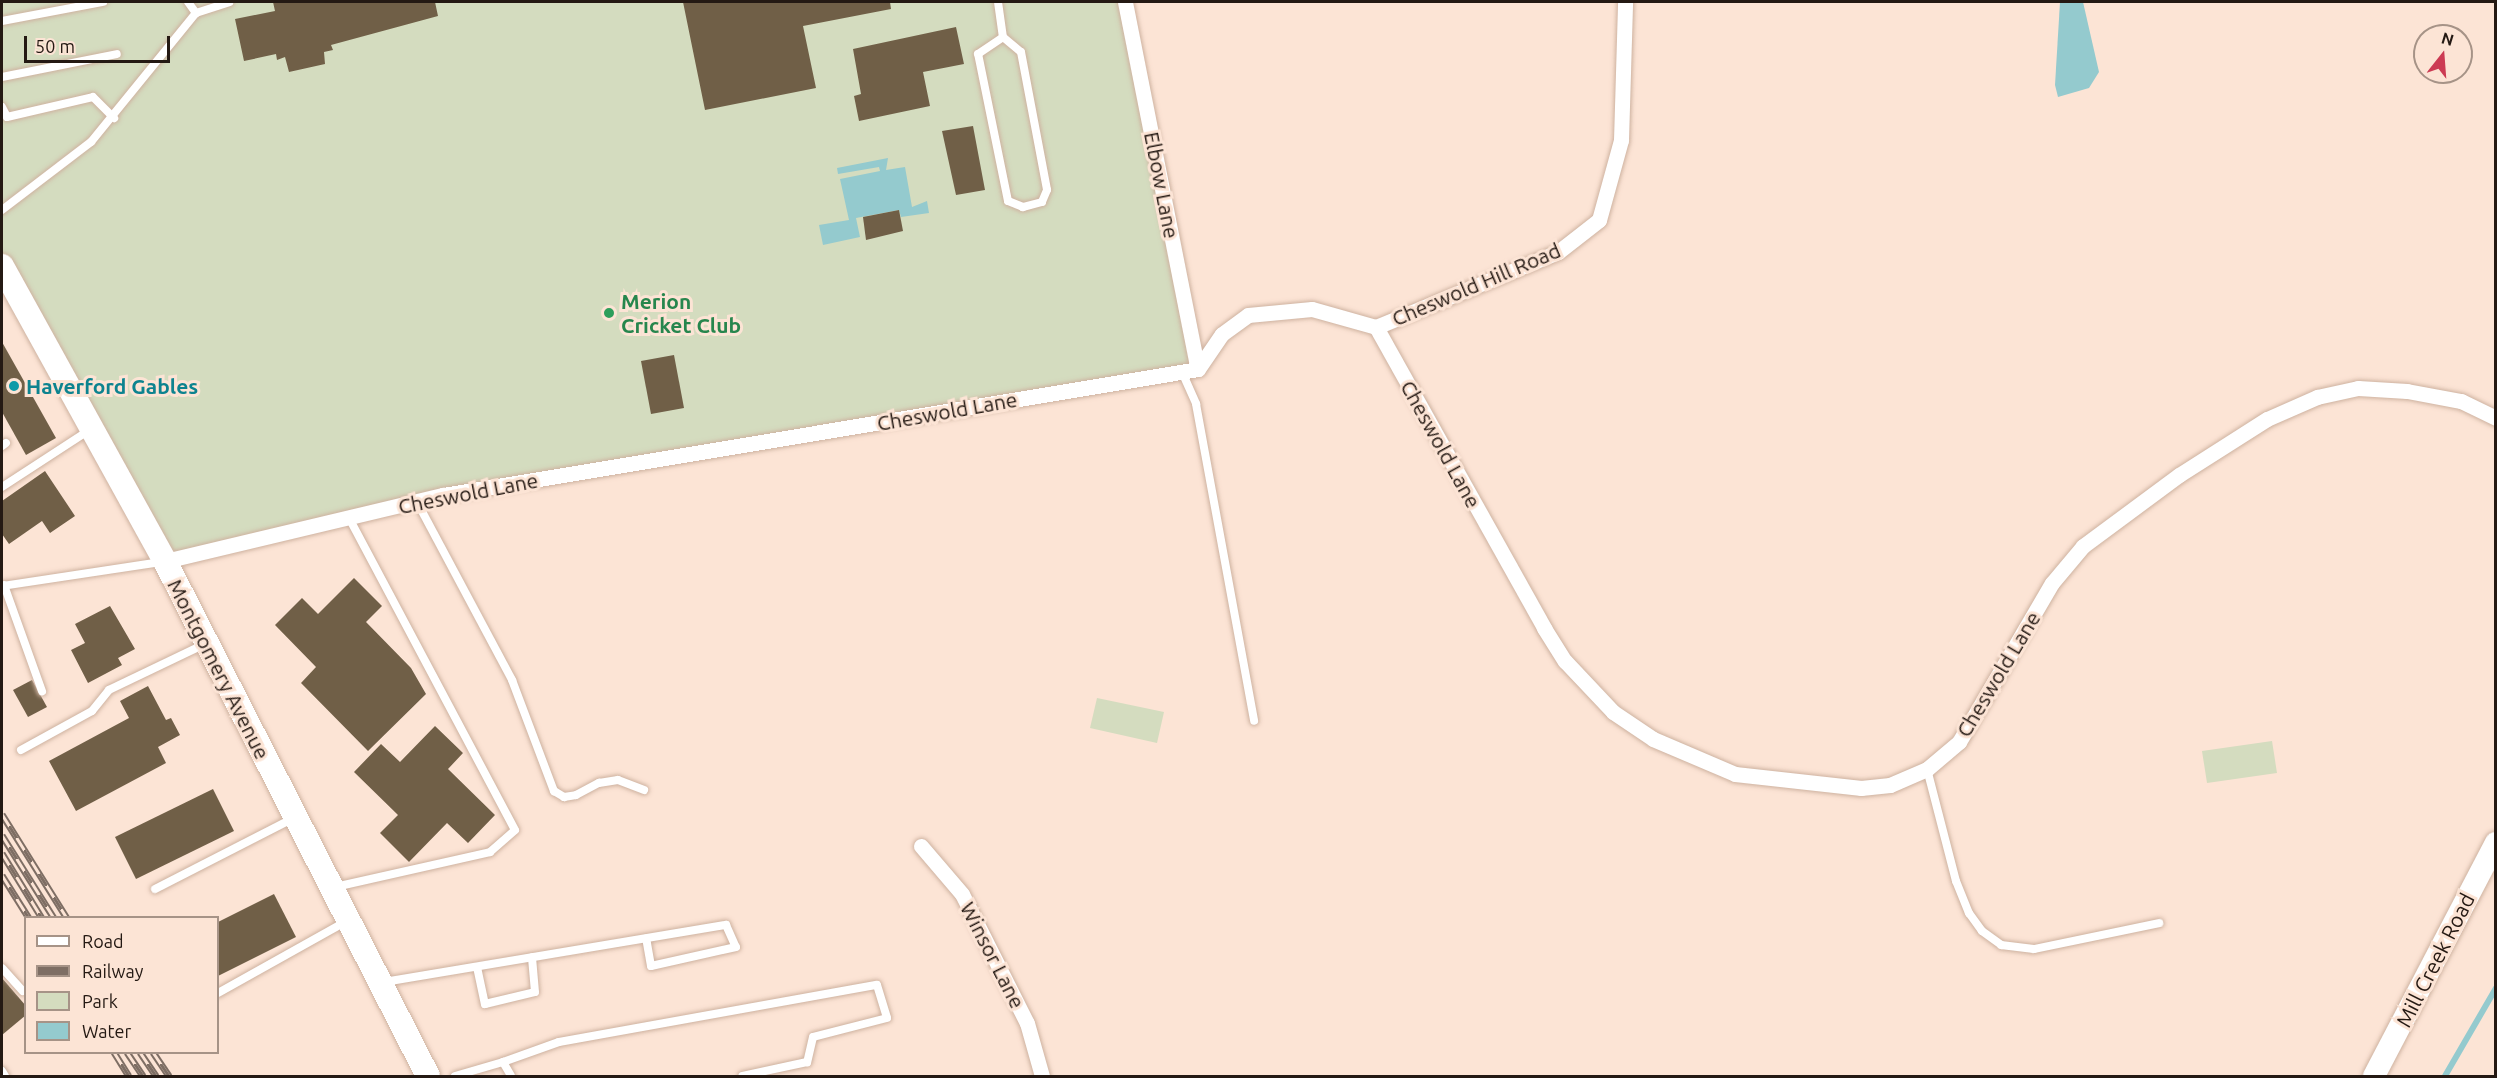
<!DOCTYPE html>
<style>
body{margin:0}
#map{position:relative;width:2497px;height:1078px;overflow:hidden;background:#fce4d5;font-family:Ubuntu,sans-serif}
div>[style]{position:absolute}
.green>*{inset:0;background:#d4dcbf}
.water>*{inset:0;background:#94cace}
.stream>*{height:6px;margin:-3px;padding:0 3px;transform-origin:3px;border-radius:3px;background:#94cace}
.building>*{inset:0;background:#705f47}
.roads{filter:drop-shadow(0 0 2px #ceb2a0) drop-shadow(0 0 2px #ceb2a0)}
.lane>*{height:8px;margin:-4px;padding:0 4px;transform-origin:4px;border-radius:4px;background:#fff}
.street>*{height:15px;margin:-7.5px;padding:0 7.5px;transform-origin:7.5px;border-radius:7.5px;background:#fff}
.secondary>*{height:22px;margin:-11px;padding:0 11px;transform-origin:11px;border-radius:11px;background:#fff}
.primary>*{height:24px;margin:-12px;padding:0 12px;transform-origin:12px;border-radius:12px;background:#fff}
.rail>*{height:7px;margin-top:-3.5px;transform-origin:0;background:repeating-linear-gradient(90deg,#fce4d5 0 14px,#7e6e64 0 28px);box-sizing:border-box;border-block:2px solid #7e6e64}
.dots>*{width:16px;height:16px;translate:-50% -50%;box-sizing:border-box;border:3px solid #fce4d5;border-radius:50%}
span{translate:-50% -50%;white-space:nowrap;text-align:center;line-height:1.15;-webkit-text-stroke:6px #fce4d5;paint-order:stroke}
.street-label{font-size:21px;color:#241913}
.leisure-label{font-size:21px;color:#27864d;font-weight:700}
.left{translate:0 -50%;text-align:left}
.culture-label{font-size:21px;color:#0d838f;font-weight:700}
.frame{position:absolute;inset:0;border:3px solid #241913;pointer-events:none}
.legend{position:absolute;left:24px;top:916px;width:195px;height:138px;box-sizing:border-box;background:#fce4d5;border:2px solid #a69387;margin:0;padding:8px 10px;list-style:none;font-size:18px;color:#241913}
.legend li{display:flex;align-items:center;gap:12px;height:30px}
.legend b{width:30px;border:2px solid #a69387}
.north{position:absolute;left:2413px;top:24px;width:60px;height:60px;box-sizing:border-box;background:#fce4d5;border:2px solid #a69387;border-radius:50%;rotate:17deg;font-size:16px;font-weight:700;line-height:24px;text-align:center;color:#241913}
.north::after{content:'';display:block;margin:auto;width:21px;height:27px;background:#cc3b53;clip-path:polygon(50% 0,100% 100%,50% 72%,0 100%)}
.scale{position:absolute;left:24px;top:36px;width:146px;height:27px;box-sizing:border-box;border:3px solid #241913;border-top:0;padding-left:8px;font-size:18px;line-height:21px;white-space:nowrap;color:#241913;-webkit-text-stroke:4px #fce4d5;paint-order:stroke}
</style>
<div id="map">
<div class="green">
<i style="clip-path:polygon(2px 2px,1126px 2px,1198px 369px,443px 495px,165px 561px,2px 256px)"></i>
<i style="clip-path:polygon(1097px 698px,1164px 712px,1157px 743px,1090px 728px)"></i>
<i style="clip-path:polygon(2272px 741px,2277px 773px,2207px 783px,2202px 751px)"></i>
</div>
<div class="water">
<i style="clip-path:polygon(2060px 2px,2083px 2px,2099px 72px,2089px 88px,2058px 97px,2055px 85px)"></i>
<i style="clip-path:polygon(888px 158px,886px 170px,905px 167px,912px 207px,927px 201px,929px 213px,901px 217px,899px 210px,856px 218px,860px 237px,823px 245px,819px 225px,849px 220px,840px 179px,880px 171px,879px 167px,838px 174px,837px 168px)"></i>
</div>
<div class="stream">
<i style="left:2445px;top:1076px;width:102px;rotate:-59.9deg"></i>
</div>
<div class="building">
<i style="clip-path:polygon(273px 2px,435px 2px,438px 16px,331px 45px,333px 50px,324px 52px,325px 64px,289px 72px,285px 57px,277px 60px,276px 54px,244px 61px,235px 19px,275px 11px)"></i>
<i style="clip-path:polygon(683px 2px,890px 2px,891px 9px,803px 26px,816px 88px,705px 110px)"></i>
<i style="clip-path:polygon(956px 27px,964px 64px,923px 72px,930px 106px,859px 121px,854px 96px,861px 94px,853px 49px)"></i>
<i style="clip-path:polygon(973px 126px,985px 190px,956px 195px,942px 131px)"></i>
<i style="clip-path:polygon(899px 210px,903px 231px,866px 240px,863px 217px)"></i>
<i style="clip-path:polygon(2px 342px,56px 438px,26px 455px,2px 412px)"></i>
<i style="clip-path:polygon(674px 355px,684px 408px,651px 414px,641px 361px)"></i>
<i style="clip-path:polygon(45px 471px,75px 516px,50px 533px,42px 521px,9px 544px,2px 534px,2px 501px)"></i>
<i style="clip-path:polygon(354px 578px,382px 606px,366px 622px,411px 668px,426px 694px,368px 751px,301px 683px,316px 667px,275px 625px,302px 598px,318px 614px)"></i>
<i style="clip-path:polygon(110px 606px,135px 649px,118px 658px,122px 665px,88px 683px,71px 650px,85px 643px,75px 624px)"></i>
<i style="clip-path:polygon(32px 680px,47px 707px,28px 717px,13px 690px)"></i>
<i style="clip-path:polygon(148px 686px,166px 720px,171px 718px,180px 735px,158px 747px,166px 763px,76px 811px,49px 761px,129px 718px,120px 701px)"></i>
<i style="clip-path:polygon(435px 726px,463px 753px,448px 769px,495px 815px,468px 843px,447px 823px,409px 862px,380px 833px,398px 815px,354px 772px,381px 744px,400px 762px)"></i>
<i style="clip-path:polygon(213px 789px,234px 831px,136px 879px,115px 837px)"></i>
<i style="clip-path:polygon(274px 894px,296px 937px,218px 976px,218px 922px)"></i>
<i style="clip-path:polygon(2px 978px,26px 1006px,26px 1015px,2px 1035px)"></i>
</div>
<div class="roads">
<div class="lane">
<i style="left:188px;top:2px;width:14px;rotate:54deg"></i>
<i style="left:998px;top:2px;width:35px;rotate:82deg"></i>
<i style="left:1003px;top:37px;width:23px;rotate:40deg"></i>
<i style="left:1021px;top:52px;width:140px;rotate:79.3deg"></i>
<i style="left:1047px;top:190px;width:13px;rotate:113deg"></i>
<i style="left:1042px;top:202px;width:20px;rotate:165deg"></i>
<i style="left:1023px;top:207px;width:16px;rotate:-158deg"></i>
<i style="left:1008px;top:201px;width:150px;rotate:-101.5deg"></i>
<i style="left:978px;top:54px;width:30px;rotate:-34deg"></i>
<i style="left:2px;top:21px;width:103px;rotate:-10.7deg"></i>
<i style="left:2px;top:77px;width:117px;rotate:-11.3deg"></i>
<i style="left:2px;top:107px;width:11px;rotate:63deg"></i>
<i style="left:7px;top:117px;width:88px;rotate:-13.1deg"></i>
<i style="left:93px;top:97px;width:30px;rotate:45deg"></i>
<i style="left:2px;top:210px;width:112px;rotate:-37.4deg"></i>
<i style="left:91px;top:142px;width:166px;rotate:-50.9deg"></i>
<i style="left:196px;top:13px;width:35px;rotate:-18deg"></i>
<i style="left:1182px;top:372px;width:35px;rotate:66deg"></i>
<i style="left:1196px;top:404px;width:322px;rotate:79.6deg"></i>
<i style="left:2px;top:446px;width:5px;rotate:-37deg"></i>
<i style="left:2px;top:487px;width:103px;rotate:-33.1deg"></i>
<i style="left:417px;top:502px;width:202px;rotate:61.9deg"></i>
<i style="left:512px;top:680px;width:119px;rotate:69.3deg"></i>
<i style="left:554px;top:791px;width:12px;rotate:31deg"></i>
<i style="left:564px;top:797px;width:12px;rotate:-9deg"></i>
<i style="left:576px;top:795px;width:26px;rotate:-28deg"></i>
<i style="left:599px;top:783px;width:19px;rotate:-9deg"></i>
<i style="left:618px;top:780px;width:28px;rotate:21deg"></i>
<i style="left:4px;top:585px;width:113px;rotate:70.3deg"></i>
<i style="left:2px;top:586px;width:160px;rotate:-8.6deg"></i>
<i style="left:21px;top:750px;width:81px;rotate:-28.8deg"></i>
<i style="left:92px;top:711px;width:27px;rotate:-51deg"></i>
<i style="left:109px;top:690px;width:106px;rotate:-25.6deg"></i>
<i style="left:1927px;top:769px;width:116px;rotate:75.5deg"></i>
<i style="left:1956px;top:881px;width:35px;rotate:68deg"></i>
<i style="left:1969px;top:913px;width:22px;rotate:54deg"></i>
<i style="left:1982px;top:931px;width:24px;rotate:36deg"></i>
<i style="left:2001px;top:945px;width:33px;rotate:7deg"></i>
<i style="left:2034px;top:949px;width:128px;rotate:-11.7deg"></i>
<i style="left:335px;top:887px;width:159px;rotate:-12.7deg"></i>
<i style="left:490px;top:852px;width:33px;rotate:-41deg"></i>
<i style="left:515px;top:830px;width:353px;rotate:-118deg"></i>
<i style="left:155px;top:889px;width:156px;rotate:-27.1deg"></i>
<i style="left:477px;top:967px;width:38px;rotate:78deg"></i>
<i style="left:485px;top:1004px;width:51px;rotate:-13.5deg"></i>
<i style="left:535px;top:992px;width:35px;rotate:-95deg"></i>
<i style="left:2px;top:968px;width:31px;rotate:48deg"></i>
<i style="left:384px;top:982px;width:347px;rotate:-9.5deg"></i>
<i style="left:726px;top:925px;width:24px;rotate:66deg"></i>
<i style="left:736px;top:947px;width:87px;rotate:167.4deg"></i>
<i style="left:651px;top:966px;width:28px;rotate:-100deg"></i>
<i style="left:218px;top:993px;width:145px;rotate:-29.2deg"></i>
<i style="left:503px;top:1062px;width:59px;rotate:-19.7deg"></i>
<i style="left:559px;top:1042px;width:323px;rotate:-10.2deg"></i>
<i style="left:877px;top:985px;width:34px;rotate:73deg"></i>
<i style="left:887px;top:1018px;width:76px;rotate:165.6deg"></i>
<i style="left:813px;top:1037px;width:26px;rotate:103deg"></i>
<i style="left:807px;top:1062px;width:66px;rotate:167.8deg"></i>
<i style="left:2px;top:1071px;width:6px;rotate:59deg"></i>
<i style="left:455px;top:1076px;width:50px;rotate:-16.3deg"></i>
<i style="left:503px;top:1062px;width:16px;rotate:60deg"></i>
</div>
<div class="street">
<i style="left:1125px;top:2px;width:374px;rotate:78.8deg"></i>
<i style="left:1376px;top:327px;width:197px;rotate:-22.4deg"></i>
<i style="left:1558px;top:252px;width:52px;rotate:-38deg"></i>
<i style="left:1599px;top:220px;width:83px;rotate:-74.6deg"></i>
<i style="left:1621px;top:140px;width:138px;rotate:-88.3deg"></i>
<i style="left:165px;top:561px;width:286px;rotate:-13.4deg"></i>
<i style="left:443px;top:495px;width:765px;rotate:-9.47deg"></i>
<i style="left:1198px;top:369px;width:42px;rotate:-55.6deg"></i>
<i style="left:1222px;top:334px;width:32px;rotate:-36deg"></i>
<i style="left:1248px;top:315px;width:64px;rotate:-5.4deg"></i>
<i style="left:1312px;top:309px;width:66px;rotate:15.7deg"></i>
<i style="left:1376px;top:327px;width:345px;rotate:60.8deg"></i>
<i style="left:1544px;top:628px;width:39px;rotate:58deg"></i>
<i style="left:1565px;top:661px;width:70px;rotate:46.7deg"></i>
<i style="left:1613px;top:712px;width:48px;rotate:34deg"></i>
<i style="left:1653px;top:739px;width:89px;rotate:23.1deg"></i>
<i style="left:1735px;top:774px;width:127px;rotate:6.3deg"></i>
<i style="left:1861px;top:788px;width:29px;rotate:-6deg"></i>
<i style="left:1890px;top:785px;width:40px;rotate:-23.4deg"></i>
<i style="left:1927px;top:769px;width:42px;rotate:-40.2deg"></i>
<i style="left:1959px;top:742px;width:184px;rotate:-59.7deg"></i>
<i style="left:2052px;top:583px;width:48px;rotate:-50deg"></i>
<i style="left:2083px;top:546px;width:119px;rotate:-36.5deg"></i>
<i style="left:2179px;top:475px;width:104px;rotate:-32.5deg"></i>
<i style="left:2267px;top:419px;width:55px;rotate:-23.7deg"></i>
<i style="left:2317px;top:397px;width:42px;rotate:-12.4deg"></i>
<i style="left:2358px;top:388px;width:49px;rotate:3.5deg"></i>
<i style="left:2407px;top:391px;width:55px;rotate:10.5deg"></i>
<i style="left:2461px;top:401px;width:39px;rotate:26deg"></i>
<i style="left:921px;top:846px;width:63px;rotate:49.5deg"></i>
<i style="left:962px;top:894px;width:144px;rotate:63.3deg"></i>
<i style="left:1027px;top:1023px;width:55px;rotate:74.2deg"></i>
</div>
<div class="secondary">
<i style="left:2374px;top:1076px;width:263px;rotate:-62.4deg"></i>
</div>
<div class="primary">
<i style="left:2px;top:266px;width:337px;rotate:61.1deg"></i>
<i style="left:165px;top:561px;width:578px;rotate:62.95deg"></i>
</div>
</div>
<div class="rail">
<i style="left:2px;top:814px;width:123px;rotate:58deg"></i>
<i style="left:2px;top:835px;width:98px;rotate:57.9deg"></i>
<i style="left:2px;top:853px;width:76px;rotate:58.4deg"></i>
<i style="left:2px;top:875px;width:51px;rotate:57.9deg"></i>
<i style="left:114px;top:1052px;width:28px;rotate:58deg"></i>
<i style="left:127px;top:1052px;width:29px;rotate:56deg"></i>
<i style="left:140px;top:1052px;width:29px;rotate:56deg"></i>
<i style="left:153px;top:1052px;width:29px;rotate:56deg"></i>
</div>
<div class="dots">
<i style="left:609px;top:313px;background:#2e9e5b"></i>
<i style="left:14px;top:386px;background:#0f9aa8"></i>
</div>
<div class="street-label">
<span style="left:1162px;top:185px;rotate:79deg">Elbow Lane</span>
<span style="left:1476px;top:284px;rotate:-23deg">Cheswold Hill Road</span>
<span style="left:947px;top:411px;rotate:-10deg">Cheswold Lane</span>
<span style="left:1441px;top:444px;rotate:61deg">Cheswold Lane</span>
<span style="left:468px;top:493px;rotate:-11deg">Cheswold Lane</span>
<span style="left:219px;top:669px;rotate:63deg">Montgomery Avenue</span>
<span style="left:1998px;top:674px;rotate:-59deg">Cheswold Lane</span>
<span style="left:993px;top:955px;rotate:63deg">Winsor Lane</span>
<span style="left:2435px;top:960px;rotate:-63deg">Mill Creek Road</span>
</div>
<div class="leisure-label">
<span class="left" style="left:621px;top:313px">Merion<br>Cricket Club</span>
</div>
<div class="culture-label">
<span class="left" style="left:26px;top:386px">Haverford Gables</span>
</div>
<div class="frame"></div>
<ul class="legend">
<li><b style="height:8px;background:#fff"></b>Road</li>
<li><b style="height:8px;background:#7e6e64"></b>Railway</li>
<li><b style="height:16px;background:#d4dcbf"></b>Park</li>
<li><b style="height:16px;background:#94cace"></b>Water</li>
</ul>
<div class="north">N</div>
<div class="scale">50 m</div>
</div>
